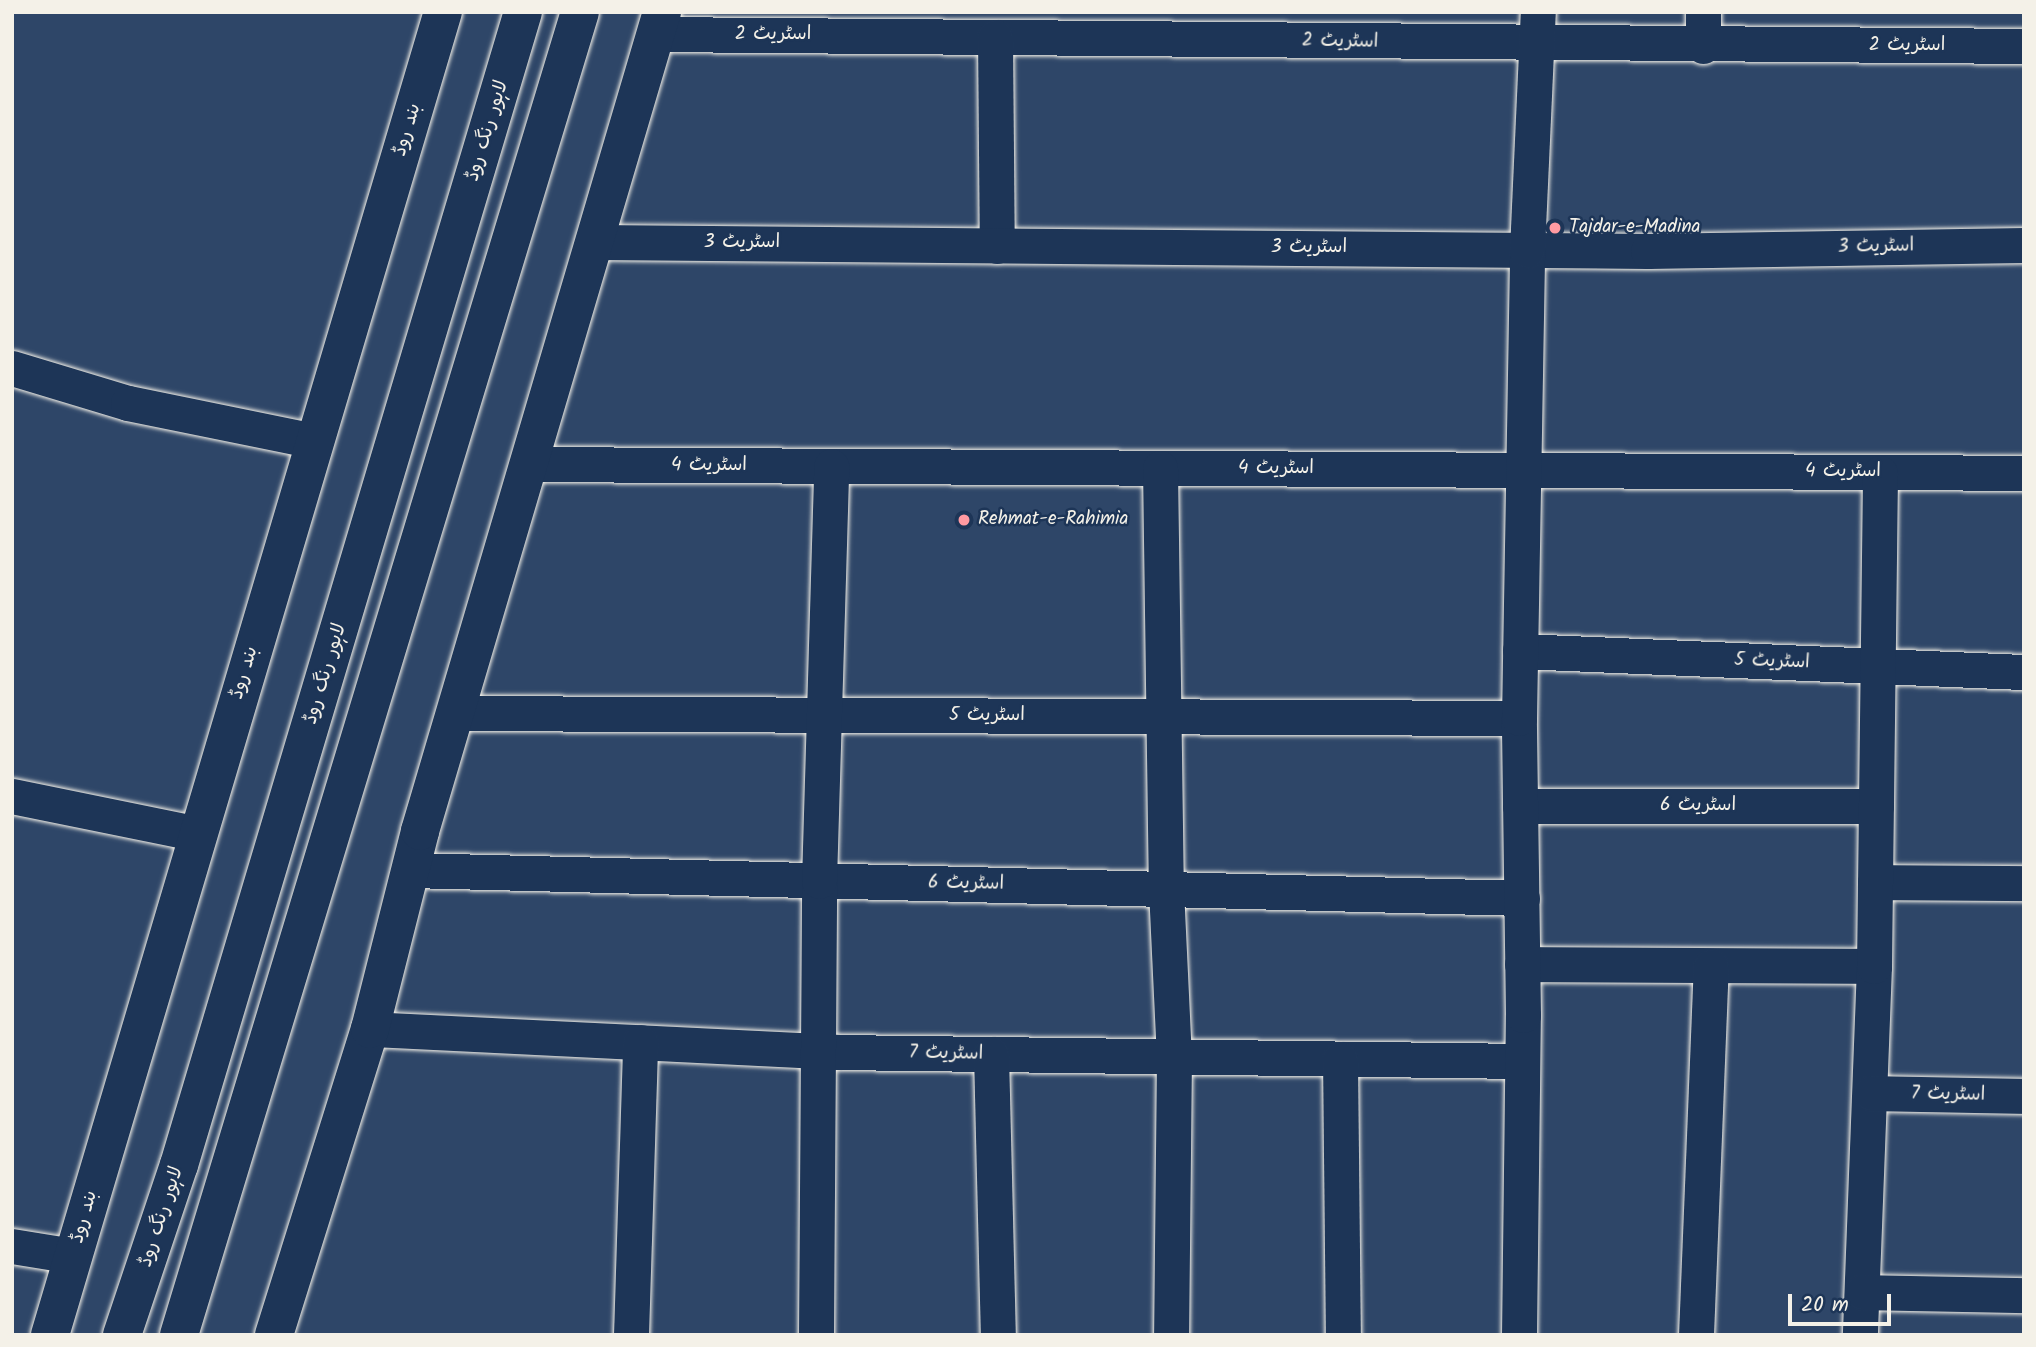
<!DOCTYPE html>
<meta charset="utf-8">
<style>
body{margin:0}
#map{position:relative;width:2036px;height:1347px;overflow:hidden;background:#2e4668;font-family:Kalam,"Playpen Sans Arabic",sans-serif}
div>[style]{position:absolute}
.roads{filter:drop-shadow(0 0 2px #f4f1e8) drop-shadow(0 0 2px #f4f1e8)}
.minor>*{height:35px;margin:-17.5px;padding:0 17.5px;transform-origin:17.5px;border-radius:17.5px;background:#1d3557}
.major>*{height:38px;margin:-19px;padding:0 19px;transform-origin:19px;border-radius:19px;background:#1d3557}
.highway>*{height:38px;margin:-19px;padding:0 19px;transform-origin:19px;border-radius:19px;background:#1d3557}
.dots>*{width:19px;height:19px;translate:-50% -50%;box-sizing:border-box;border:4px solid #1d3557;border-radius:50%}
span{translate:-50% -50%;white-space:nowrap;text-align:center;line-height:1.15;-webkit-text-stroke:5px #1d3557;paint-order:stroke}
.street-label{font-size:19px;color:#f4f1e8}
.poi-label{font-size:19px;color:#f4f1e8}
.left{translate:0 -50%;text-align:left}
.frame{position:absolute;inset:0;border:14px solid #f4f1e8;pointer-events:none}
.scale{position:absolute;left:1788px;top:1294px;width:103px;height:32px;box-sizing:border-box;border:4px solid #f4f1e8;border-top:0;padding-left:9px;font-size:21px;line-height:24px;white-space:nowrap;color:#f4f1e8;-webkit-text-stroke:5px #1d3557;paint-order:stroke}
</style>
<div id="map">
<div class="roads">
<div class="minor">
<i style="left:655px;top:34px;width:1369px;rotate:0.5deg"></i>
<i style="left:995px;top:37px;width:209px;rotate:89.5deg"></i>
<i style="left:1703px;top:46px;width:34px;rotate:-90deg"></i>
<i style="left:594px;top:242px;width:1054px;rotate:0.49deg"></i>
<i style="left:1648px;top:251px;width:376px;rotate:-0.9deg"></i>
<i style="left:12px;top:368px;width:121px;rotate:16.8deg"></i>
<i style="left:128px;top:403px;width:191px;rotate:11.5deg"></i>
<i style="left:528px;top:464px;width:1496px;rotate:0.34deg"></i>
<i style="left:1160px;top:468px;width:421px;rotate:89.2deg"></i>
<i style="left:1166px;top:889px;width:168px;rotate:87.3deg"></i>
<i style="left:1174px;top:1057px;width:278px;rotate:90.6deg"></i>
<i style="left:1520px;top:651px;width:504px;rotate:2.39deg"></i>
<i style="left:454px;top:713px;width:1065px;rotate:0.27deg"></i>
<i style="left:12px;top:796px;width:190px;rotate:11.5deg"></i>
<i style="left:1520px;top:806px;width:356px"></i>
<i style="left:410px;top:870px;width:1112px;rotate:1.44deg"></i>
<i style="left:1875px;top:882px;width:149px;rotate:0.4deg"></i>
<i style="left:1522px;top:964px;width:352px;rotate:0.3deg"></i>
<i style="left:1874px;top:966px;width:369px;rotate:92.2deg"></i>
<i style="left:1874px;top:966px;width:493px;rotate:-89.3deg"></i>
<i style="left:370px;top:1029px;width:468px;rotate:2.8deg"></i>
<i style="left:837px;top:1052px;width:685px;rotate:0.75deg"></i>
<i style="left:991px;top:1054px;width:281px;rotate:88.6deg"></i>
<i style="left:1340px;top:1059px;width:276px;rotate:89.4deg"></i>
<i style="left:1871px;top:1093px;width:153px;rotate:1.1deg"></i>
<i style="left:12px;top:1246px;width:62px;rotate:9.3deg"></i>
<i style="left:1862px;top:1292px;width:162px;rotate:1.1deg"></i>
<i style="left:631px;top:1335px;width:293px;rotate:-88.2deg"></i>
<i style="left:816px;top:1335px;width:454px;rotate:-89.6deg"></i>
<i style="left:819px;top:881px;width:415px;rotate:-88.3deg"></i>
<i style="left:1519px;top:1335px;width:320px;rotate:-89.3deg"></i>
<i style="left:1523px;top:1015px;width:297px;rotate:-90.8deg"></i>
<i style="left:1519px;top:718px;width:468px;rotate:-89deg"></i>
<i style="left:1527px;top:250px;width:238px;rotate:-87.4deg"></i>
<i style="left:1696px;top:1335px;width:369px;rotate:-87.7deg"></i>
</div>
<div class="major">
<i style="left:50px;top:1335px;width:1380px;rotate:-73.46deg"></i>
<i style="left:274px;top:1335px;width:321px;rotate:-72.6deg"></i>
<i style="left:370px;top:1029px;width:204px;rotate:-75.8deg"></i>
<i style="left:420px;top:831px;width:854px;rotate:-73.54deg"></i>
</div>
<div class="highway">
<i style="left:122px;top:1335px;width:179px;rotate:-71.5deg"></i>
<i style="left:179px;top:1165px;width:1203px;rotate:-73.39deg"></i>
<i style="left:179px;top:1335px;width:1382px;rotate:-73.14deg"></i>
</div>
</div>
<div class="dots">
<i style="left:1555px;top:228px;background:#ff9aa2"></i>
<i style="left:964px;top:520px;background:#ff9aa2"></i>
</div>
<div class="street-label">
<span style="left:773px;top:35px">اسٹریٹ 2</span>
<span style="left:1340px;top:42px;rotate:1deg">اسٹریٹ 2</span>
<span style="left:1907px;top:46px">اسٹریٹ 2</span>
<span style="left:408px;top:130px;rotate:-73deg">بند روڈ</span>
<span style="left:488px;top:131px;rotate:-73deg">لاہور رنگ روڈ</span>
<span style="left:742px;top:243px">اسٹریٹ 3</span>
<span style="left:1876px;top:247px;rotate:-1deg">اسٹریٹ 3</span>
<span style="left:1309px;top:248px">اسٹریٹ 3</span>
<span style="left:709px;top:466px">اسٹریٹ 4</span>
<span style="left:1276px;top:469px">اسٹریٹ 4</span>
<span style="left:1843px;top:472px">اسٹریٹ 4</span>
<span style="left:1772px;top:662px;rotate:2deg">اسٹریٹ 5</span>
<span style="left:245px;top:673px;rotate:-73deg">بند روڈ</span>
<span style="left:326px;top:674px;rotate:-73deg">لاہور رنگ روڈ</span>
<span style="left:987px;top:716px">اسٹریٹ 5</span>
<span style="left:1698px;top:806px">اسٹریٹ 6</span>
<span style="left:966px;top:884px;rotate:1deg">اسٹریٹ 6</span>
<span style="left:946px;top:1054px;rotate:1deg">اسٹریٹ 7</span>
<span style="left:1948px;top:1095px;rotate:1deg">اسٹریٹ 7</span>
<span style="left:85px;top:1217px;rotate:-74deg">بند روڈ</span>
<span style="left:162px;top:1217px;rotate:-72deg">لاہور رنگ روڈ</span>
</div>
<div class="poi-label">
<span class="left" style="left:1569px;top:228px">Tajdar-e-Madina</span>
<span class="left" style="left:978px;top:520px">Rehmat-e-Rahimia</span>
</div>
<div class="frame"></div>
<div class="scale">20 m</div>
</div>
